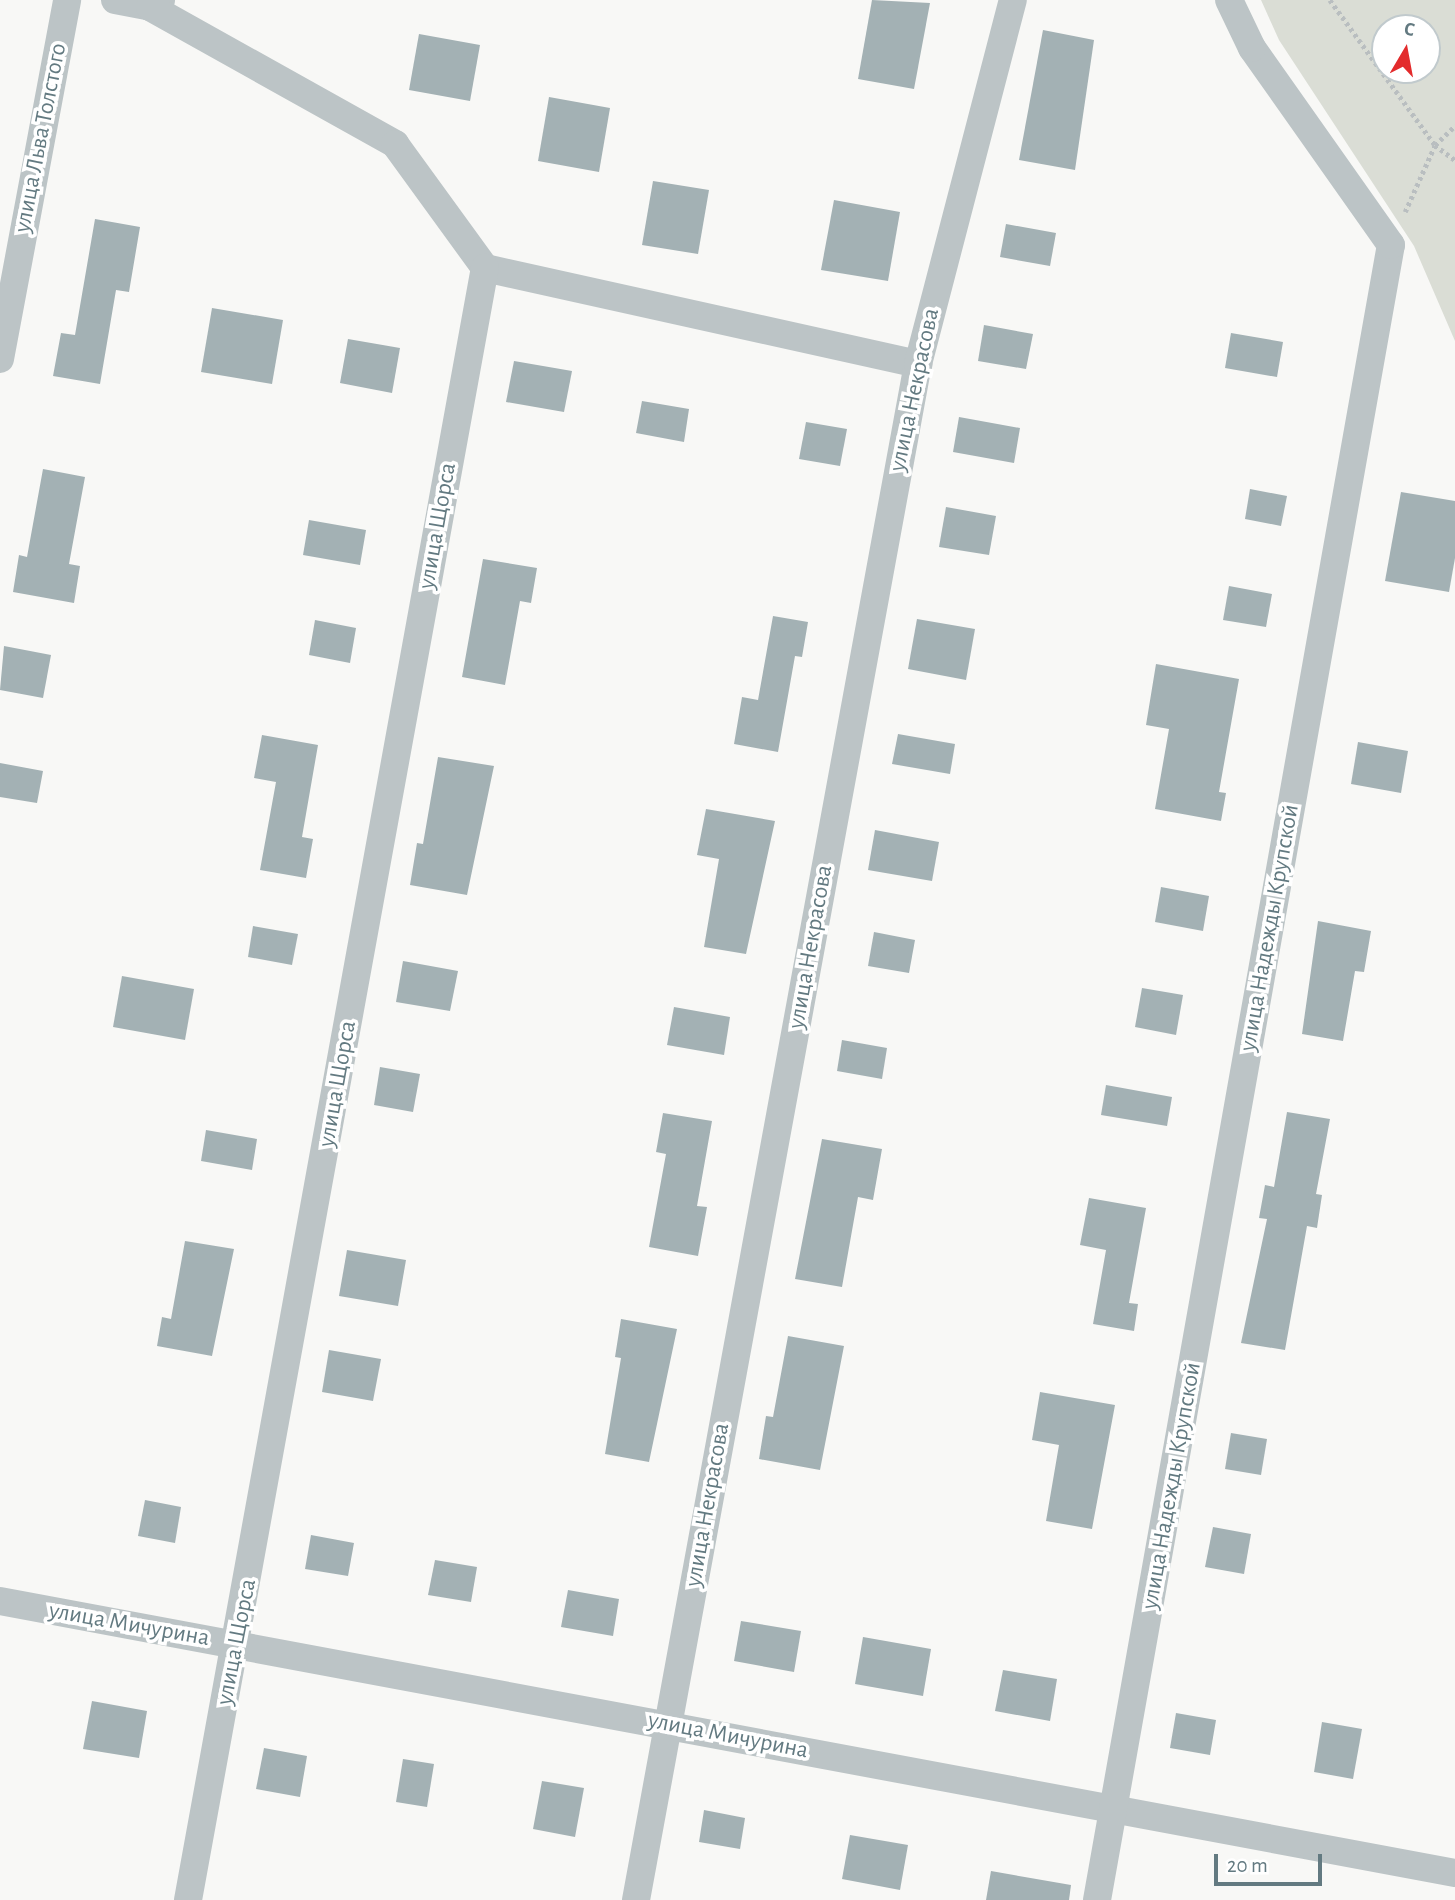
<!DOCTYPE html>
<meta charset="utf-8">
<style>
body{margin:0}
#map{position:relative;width:1455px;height:1900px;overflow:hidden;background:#f8f8f6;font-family:"Alegreya Sans",sans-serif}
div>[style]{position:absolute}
.green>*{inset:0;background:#daddd5}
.building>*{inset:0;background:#a3b1b4}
.path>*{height:4.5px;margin-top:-2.25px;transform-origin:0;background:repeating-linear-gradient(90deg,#b9bec0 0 3.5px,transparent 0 7px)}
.minor>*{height:28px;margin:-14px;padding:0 14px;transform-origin:14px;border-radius:14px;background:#bcc4c6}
span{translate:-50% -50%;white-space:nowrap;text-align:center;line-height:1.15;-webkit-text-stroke:7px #fff;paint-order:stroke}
.street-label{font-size:24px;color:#637a81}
.north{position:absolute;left:1371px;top:14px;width:70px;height:70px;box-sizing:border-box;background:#fff;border:2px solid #c1cacd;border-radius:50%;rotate:10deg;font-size:19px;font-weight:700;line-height:28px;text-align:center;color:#637a81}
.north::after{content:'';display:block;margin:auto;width:24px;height:32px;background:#e32b2c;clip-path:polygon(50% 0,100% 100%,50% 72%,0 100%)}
.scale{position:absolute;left:1214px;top:1854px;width:108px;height:32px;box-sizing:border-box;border:4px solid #637a81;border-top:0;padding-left:9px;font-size:21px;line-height:24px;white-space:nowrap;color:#637a81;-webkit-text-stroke:5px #fff;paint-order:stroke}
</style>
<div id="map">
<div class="green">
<i style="clip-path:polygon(evenodd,1261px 0,1455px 0,1455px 341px,1414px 246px,1279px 40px,1261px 0,1385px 28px,1427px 28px,1427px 70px,1385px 70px,1385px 28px)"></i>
</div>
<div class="building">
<i style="clip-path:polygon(872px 0,930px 3px,914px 89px,858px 79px)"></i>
<i style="clip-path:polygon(1043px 30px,1094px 40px,1075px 170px,1019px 160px)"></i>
<i style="clip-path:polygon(419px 34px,480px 45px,470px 101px,409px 90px)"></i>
<i style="clip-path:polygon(549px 97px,610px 108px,599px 172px,538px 161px)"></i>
<i style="clip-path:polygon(653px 181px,709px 190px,698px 254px,642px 245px)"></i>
<i style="clip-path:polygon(834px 200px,900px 212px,888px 281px,821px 270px)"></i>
<i style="clip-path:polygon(95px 219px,140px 227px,129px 292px,116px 290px,100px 384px,53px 376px,61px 333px,75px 335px)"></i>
<i style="clip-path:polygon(1006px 224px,1056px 233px,1050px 266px,1000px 257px)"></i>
<i style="clip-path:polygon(212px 308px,283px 320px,272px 384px,201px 372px)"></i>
<i style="clip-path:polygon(984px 325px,1033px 334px,1026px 369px,978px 361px)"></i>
<i style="clip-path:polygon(1231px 333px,1283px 342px,1277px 377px,1225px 368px)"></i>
<i style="clip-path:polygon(348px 339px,400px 348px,392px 393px,340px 383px)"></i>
<i style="clip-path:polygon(514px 361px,572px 371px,564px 412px,506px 402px)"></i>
<i style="clip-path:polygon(642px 401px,689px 409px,684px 442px,636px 433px)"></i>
<i style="clip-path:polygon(959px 417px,1020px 428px,1014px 463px,953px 452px)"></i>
<i style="clip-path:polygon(806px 422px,847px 429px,840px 466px,799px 459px)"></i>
<i style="clip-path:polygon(43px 469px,85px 477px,69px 564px,80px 566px,74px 603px,13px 592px,19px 555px,27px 557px)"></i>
<i style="clip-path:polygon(1250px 489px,1287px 496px,1281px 526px,1245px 519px)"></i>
<i style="clip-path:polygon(1401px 492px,1455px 501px,1455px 558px,1449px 592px,1385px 581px)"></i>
<i style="clip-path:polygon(946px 507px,996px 516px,989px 555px,939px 547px)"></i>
<i style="clip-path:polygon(309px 520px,366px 530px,360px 565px,303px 555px)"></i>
<i style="clip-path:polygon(483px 559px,537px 568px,531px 603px,520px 601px,505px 685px,462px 677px)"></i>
<i style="clip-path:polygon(1229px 586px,1272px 594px,1266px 627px,1223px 620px)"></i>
<i style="clip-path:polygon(773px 616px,808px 622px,802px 657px,795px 656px,778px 752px,734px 744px,742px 697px,758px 700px)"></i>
<i style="clip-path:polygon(917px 619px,975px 629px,966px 680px,908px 669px)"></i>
<i style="clip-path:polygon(315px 620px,356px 628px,350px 663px,309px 655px)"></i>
<i style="clip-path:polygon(4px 646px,51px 655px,43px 698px,0 690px)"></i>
<i style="clip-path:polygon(1156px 664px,1239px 679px,1219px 792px,1226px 793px,1221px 821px,1155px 809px,1169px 729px,1146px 725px)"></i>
<i style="clip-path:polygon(898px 734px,955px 744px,950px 774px,892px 764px)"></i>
<i style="clip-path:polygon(262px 735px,318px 745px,302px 837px,313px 839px,306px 878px,260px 870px,276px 782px,254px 778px)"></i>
<i style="clip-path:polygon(1358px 742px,1408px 751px,1401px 793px,1351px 784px)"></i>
<i style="clip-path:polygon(438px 757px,494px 766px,467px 895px,410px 885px,417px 843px,423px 844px)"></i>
<i style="clip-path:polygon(0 763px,43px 771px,37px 803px,0 797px)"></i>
<i style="clip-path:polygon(706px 809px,775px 821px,746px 954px,704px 947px,719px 859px,697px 855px)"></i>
<i style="clip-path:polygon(875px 830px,939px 842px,932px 881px,868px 870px)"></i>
<i style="clip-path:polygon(1161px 887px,1209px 896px,1203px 931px,1155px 922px)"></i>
<i style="clip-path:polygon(1318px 921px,1371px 931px,1364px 972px,1355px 971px,1343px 1041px,1302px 1034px)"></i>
<i style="clip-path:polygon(253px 926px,298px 934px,292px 965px,248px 957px)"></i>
<i style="clip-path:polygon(874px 932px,915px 940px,909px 973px,868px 966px)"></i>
<i style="clip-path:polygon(403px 961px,458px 971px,450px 1011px,396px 1002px)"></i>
<i style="clip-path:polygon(122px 976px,194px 989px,185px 1040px,113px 1027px)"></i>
<i style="clip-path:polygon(1142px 988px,1183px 995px,1176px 1035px,1135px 1027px)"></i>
<i style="clip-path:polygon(674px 1007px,730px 1017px,724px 1055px,667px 1045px)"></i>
<i style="clip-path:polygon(842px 1040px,887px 1048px,882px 1079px,837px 1071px)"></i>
<i style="clip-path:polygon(380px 1067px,420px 1074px,413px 1112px,374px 1105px)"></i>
<i style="clip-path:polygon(1106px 1085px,1172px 1097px,1167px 1126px,1101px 1115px)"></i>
<i style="clip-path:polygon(1287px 1112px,1330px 1119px,1316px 1194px,1322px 1195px,1317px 1228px,1307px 1226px,1285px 1350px,1241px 1343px,1267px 1219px,1259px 1218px,1265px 1185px,1274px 1187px)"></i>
<i style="clip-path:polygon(663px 1113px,712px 1121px,697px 1206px,707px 1207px,698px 1256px,649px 1247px,666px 1154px,656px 1152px)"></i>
<i style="clip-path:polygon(206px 1130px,257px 1139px,252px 1170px,201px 1161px)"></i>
<i style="clip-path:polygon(822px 1139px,882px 1149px,873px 1200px,858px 1197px,842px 1287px,795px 1279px)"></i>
<i style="clip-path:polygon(1089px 1198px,1146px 1208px,1129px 1303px,1138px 1304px,1134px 1331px,1093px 1324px,1106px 1250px,1080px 1245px)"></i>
<i style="clip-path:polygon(185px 1241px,234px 1249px,212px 1356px,157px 1346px,162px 1317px,171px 1319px)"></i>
<i style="clip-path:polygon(347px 1250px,406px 1260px,398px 1306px,339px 1296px)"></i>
<i style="clip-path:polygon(621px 1319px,677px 1329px,649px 1462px,605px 1454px,621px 1358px,615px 1357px)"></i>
<i style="clip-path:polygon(788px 1336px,844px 1346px,820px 1470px,759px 1459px,766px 1416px,773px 1417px)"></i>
<i style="clip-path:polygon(329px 1350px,381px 1359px,373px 1401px,322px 1392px)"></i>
<i style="clip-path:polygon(1040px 1392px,1115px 1405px,1092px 1529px,1046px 1521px,1059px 1445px,1032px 1440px)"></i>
<i style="clip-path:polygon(1231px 1433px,1267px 1439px,1261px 1475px,1225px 1469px)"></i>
<i style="clip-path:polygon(145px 1500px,181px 1507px,175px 1543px,138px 1536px)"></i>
<i style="clip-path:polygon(1213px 1527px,1251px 1534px,1244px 1574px,1205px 1567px)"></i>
<i style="clip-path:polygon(311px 1535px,354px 1543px,348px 1576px,305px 1569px)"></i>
<i style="clip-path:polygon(435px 1560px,477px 1567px,471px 1602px,428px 1595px)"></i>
<i style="clip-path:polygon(568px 1590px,619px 1599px,613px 1636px,561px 1627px)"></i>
<i style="clip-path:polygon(741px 1621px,801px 1631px,794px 1672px,734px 1661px)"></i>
<i style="clip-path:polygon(863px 1637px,931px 1649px,923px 1696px,855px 1684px)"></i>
<i style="clip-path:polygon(1003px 1670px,1057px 1679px,1050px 1721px,995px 1711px)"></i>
<i style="clip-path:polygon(92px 1701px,147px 1711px,139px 1758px,83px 1749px)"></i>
<i style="clip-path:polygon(1176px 1713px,1216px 1720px,1210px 1755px,1170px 1748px)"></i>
<i style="clip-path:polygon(1322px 1722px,1362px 1729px,1353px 1779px,1314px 1772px)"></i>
<i style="clip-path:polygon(264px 1748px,307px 1756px,300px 1797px,256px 1789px)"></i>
<i style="clip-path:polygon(403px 1759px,434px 1764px,427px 1807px,396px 1802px)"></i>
<i style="clip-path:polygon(542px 1781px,584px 1788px,575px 1837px,533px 1829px)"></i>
<i style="clip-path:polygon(704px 1810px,745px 1818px,740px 1849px,699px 1842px)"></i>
<i style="clip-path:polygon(850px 1835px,908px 1845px,900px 1890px,842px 1879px)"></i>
<i style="clip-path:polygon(991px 1871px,1071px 1885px,1069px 1900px,986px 1900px)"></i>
</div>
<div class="path">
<i style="left:1330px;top:0;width:179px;rotate:54.1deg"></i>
<i style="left:1435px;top:145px;width:25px;rotate:37deg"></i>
<i style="left:1405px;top:212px;width:73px;rotate:-65.9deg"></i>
<i style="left:1435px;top:145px;width:28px;rotate:-44deg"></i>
</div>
<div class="minor">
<i style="left:115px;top:0;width:36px;rotate:11deg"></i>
<i style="left:150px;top:7px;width:13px;rotate:-32deg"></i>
<i style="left:150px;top:7px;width:281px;rotate:29.2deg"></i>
<i style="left:395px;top:144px;width:153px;rotate:54deg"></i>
<i style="left:485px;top:268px;width:444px;rotate:12.5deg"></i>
<i style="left:0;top:359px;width:365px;rotate:-79.4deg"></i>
<i style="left:0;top:1601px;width:1480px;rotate:10.59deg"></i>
<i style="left:188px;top:1900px;width:1659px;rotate:-79.69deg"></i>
<i style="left:636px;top:1900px;width:1562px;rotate:-79.6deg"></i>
<i style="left:918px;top:364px;width:376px;rotate:-75.4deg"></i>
<i style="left:1097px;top:1900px;width:1681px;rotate:-79.93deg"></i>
<i style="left:1391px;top:245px;width:241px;rotate:-125.2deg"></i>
<i style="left:1252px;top:48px;width:53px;rotate:-115.6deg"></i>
</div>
<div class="street-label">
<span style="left:41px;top:138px;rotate:-79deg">улица Льва Толстого</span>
<span style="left:915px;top:390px;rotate:-78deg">улица Некрасова</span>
<span style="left:438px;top:526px;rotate:-80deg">улица Щорса</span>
<span style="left:1270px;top:928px;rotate:-80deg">улица Надежды Крупской</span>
<span style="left:811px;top:947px;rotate:-80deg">улица Некрасова</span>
<span style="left:338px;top:1084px;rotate:-80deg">улица Щорса</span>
<span style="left:1172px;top:1486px;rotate:-80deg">улица Надежды Крупской</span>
<span style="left:708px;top:1505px;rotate:-80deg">улица Некрасова</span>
<span style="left:129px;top:1625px;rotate:10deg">улица Мичурина</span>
<span style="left:237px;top:1642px;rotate:-79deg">улица Щорса</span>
<span style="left:728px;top:1736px;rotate:11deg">улица Мичурина</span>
</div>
<div class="north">С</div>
<div class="scale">20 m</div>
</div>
